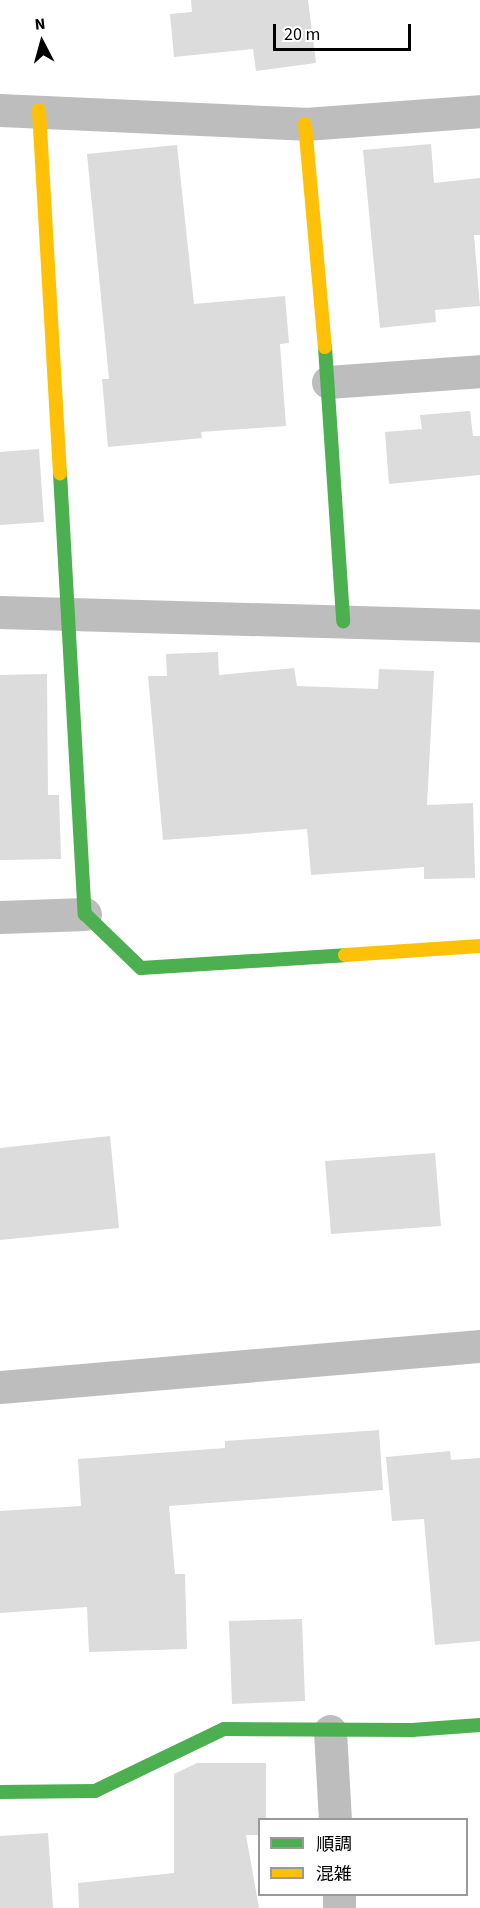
<!DOCTYPE html>
<meta charset="utf-8">
<style>
body{margin:0}
#map{position:relative;width:480px;height:1908px;overflow:hidden;background:#fff;font-family:"Source Sans 3","Noto Sans JP",sans-serif}
div>[style]{position:absolute}
.building>*{inset:0;background:#dcdcdc}
.street>*{height:33px;margin:-16.5px;padding:0 16.5px;transform-origin:16.5px;border-radius:16.5px;background:#bdbdbd}
.fast>*{height:14px;margin:-7px;padding:0 7px;transform-origin:7px;border-radius:7px;background:#4caf50}
.slow>*{height:14px;margin:-7px;padding:0 7px;transform-origin:7px;border-radius:7px;background:#ffc107}
span{translate:-50% -50%;white-space:nowrap;text-align:center;line-height:1.15;-webkit-text-stroke:5px #fff;paint-order:stroke}
.legend{position:absolute;left:258px;top:1818px;width:210px;height:78px;box-sizing:border-box;background:#fff;border:2px solid #999;margin:0;padding:8px 10px;list-style:none;font-size:18px;color:#000}
.legend li{display:flex;align-items:center;gap:12px;height:30px}
.legend b{width:30px;border:2px solid #999}
.north{position:absolute;left:12px;top:12px;width:60px;height:60px;-webkit-text-stroke:4px #fff;paint-order:stroke;rotate:354deg;font-size:16px;font-weight:700;line-height:24px;text-align:center;color:#000}
.north::after{content:'';display:block;margin:auto;width:21px;height:27px;background:#000;clip-path:polygon(50% 0,100% 100%,50% 72%,0 100%)}
.scale{position:absolute;left:273px;top:24px;width:138px;height:27px;box-sizing:border-box;border:3px solid #000;border-top:0;padding-left:8px;font-size:18px;line-height:21px;white-space:nowrap;color:#000;-webkit-text-stroke:4px #fff;paint-order:stroke}
</style>
<div id="map">
<div class="building">
<i style="clip-path:polygon(191px 0,308px 0,316px 63px,256px 71px,253px 49px,174px 57px,170px 14px,192px 12px)"></i>
<i style="clip-path:polygon(431px 144px,434px 183px,480px 178px,480px 235px,474px 235px,480px 306px,435px 310px,436px 322px,380px 328px,363px 150px)"></i>
<i style="clip-path:polygon(177px 145px,194px 304px,285px 296px,289px 343px,280px 344px,286px 426px,201px 432px,202px 438px,108px 447px,102px 379px,109px 379px,87px 154px)"></i>
<i style="clip-path:polygon(470px 411px,473px 436px,480px 436px,480px 475px,389px 484px,385px 432px,422px 429px,420px 415px)"></i>
<i style="clip-path:polygon(39px 449px,44px 522px,0 525px,0 452px)"></i>
<i style="clip-path:polygon(218px 652px,219px 675px,294px 668px,297px 686px,378px 689px,379px 669px,434px 671px,427px 805px,473px 803px,475px 878px,424px 879px,424px 867px,311px 875px,307px 829px,163px 840px,148px 676px,167px 676px,166px 654px)"></i>
<i style="clip-path:polygon(47px 674px,48px 795px,59px 795px,61px 859px,0 860px,0 675px)"></i>
<i style="clip-path:polygon(110px 1136px,119px 1228px,0 1240px,0 1148px)"></i>
<i style="clip-path:polygon(435px 1153px,441px 1226px,331px 1234px,325px 1161px)"></i>
<i style="clip-path:polygon(379px 1430px,383px 1490px,169px 1506px,175px 1574px,185px 1574px,187px 1649px,89px 1652px,87px 1607px,0 1613px,0 1511px,81px 1506px,78px 1459px,225px 1448px,225px 1441px)"></i>
<i style="clip-path:polygon(450px 1451px,451px 1460px,480px 1458px,480px 1641px,435px 1645px,424px 1519px,392px 1521px,386px 1457px)"></i>
<i style="clip-path:polygon(302px 1619px,305px 1701px,232px 1704px,229px 1621px)"></i>
<i style="clip-path:polygon(197px 1763px,266px 1763px,266px 1820px,260px 1820px,260px 1835px,246px 1835px,259px 1908px,79px 1908px,78px 1883px,174px 1873px,174px 1774px)"></i>
<i style="clip-path:polygon(48px 1833px,53px 1908px,0 1908px,0 1836px)"></i>
</div>
<div class="street">
<i style="left:0;top:110px;width:305px;rotate:2.6deg"></i>
<i style="left:305px;top:124px;width:175px;rotate:-4.2deg"></i>
<i style="left:328px;top:382px;width:152px;rotate:-4.1deg"></i>
<i style="left:0;top:612px;width:480px;rotate:1.6deg"></i>
<i style="left:0;top:917px;width:85px;rotate:-2deg"></i>
<i style="left:0;top:1387px;width:482px;rotate:-4.9deg"></i>
<i style="left:330px;top:1731px;width:89px;rotate:86.8deg"></i>
<i style="left:339px;top:1894px;width:14px;rotate:90deg"></i>
</div>
<div class="fast">
<i style="left:325px;top:347px;width:275px;rotate:86.2deg"></i>
<i style="left:60px;top:473px;width:442px;rotate:86.8deg"></i>
<i style="left:85px;top:914px;width:78px;rotate:44deg"></i>
<i style="left:141px;top:968px;width:204px;rotate:-3.6deg"></i>
<i style="left:0;top:1792px;width:95px;rotate:-0.6deg"></i>
<i style="left:95px;top:1791px;width:143px;rotate:-25.7deg"></i>
<i style="left:224px;top:1729px;width:188px;rotate:0.3deg"></i>
<i style="left:412px;top:1730px;width:68px;rotate:-4.2deg"></i>
</div>
<div class="slow">
<i style="left:39px;top:110px;width:364px;rotate:86.7deg"></i>
<i style="left:305px;top:124px;width:224px;rotate:84.9deg"></i>
<i style="left:345px;top:955px;width:135px;rotate:-3.8deg"></i>
</div>
<ul class="legend">
<li><b style="height:8px;background:#4caf50"></b>順調</li>
<li><b style="height:8px;background:#ffc107"></b>混雑</li>
</ul>
<div class="north">N</div>
<div class="scale">20 m</div>
</div>
